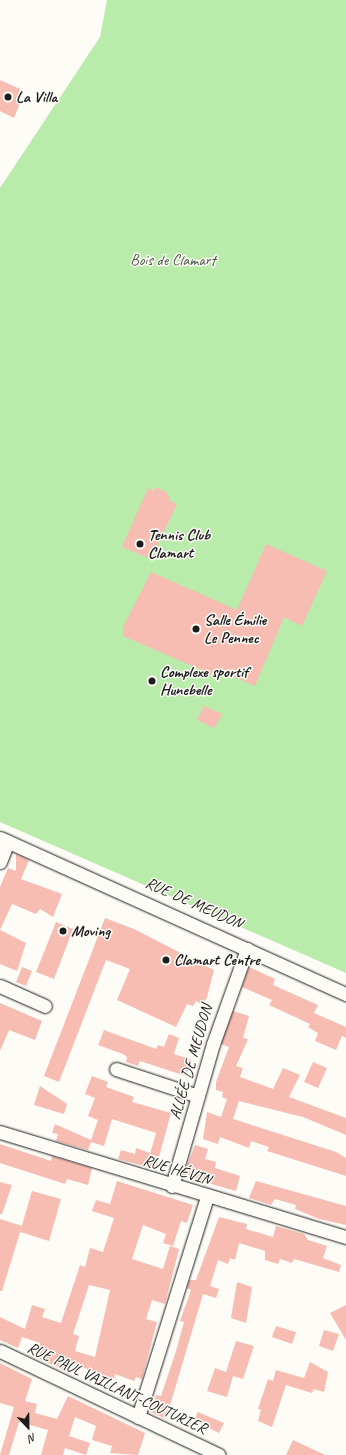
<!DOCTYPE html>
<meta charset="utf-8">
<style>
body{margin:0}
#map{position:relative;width:346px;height:1455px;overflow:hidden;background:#fdfcf7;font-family:Caveat,sans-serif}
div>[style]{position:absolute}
.green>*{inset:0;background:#b9ebaa}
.building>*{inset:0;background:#f8bdb2}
.roads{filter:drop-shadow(0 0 1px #1c1c1c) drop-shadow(0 0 1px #1c1c1c)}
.street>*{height:13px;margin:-6.5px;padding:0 6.5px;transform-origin:6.5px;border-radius:6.5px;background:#fdfcf7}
.dots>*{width:11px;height:11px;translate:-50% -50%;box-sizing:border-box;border:2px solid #fdfcf7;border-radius:50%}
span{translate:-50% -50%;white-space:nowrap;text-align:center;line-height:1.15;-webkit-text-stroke:3px #fdfcf7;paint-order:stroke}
.poi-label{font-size:16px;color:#1c1c1c;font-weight:700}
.left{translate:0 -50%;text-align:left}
.park-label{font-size:16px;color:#4b5a47}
.street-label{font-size:16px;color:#1c1c1c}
.north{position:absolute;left:8px;top:1407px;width:40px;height:40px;-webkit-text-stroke:3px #fdfcf7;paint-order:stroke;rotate:158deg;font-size:11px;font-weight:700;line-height:16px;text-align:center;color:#1c1c1c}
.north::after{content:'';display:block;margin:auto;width:14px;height:18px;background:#1c1c1c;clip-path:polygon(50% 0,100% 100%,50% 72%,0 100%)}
</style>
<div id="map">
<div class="green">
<i style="clip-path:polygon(107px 0,346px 0,346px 973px,0 822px,0 188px,100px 37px)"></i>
</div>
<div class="building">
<i style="clip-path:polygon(0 80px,20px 89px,18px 99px,21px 101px,14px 118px,0 111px)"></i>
<i style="clip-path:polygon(155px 487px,167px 492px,170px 501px,177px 504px,151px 559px,122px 547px,148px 488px,154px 491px)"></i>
<i style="clip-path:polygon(266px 544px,327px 571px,302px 626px,284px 617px,255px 686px,220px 671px,218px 677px,123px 636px,123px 627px,151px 572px,237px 610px)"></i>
<i style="clip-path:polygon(204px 706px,222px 714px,214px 728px,197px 720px)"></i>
<i style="clip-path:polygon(16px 854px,29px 860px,21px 879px,62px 894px,53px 917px,40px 909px,36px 914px,12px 904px,0 930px,0 887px,8px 868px,16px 871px)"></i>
<i style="clip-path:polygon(105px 918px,134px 929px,214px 970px,207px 997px,203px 1005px,196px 1001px,193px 1006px,187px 1004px,176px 1027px,117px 1000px,130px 969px,106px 960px,59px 1082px,44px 1076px)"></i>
<i style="clip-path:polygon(56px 922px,73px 929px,54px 979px,36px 972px)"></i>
<i style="clip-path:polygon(0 930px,26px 943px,17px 971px,0 964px)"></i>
<i style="clip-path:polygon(22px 967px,32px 971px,26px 986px,16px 982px)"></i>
<i style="clip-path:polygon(249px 967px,275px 979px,273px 985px,318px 1005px,314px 1013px,346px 1027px,346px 1038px,342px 1036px,336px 1050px,315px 1041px,318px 1033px,308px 1027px,310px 1024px,269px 1005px,272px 1000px,242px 987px)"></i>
<i style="clip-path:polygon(0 1003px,42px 1021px,35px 1040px,9px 1030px,0 1051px)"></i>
<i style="clip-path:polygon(233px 1011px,249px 1016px,243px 1038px,248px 1039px,236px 1066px,243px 1068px,240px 1077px,273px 1089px,283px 1068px,300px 1075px,289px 1097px,346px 1118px,346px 1135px,303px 1117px,239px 1101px,233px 1119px,336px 1152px,346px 1158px,346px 1176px,267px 1151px,269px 1147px,251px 1141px,249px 1148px,220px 1137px,218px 1144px,203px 1139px,207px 1112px,221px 1117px,227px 1099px,222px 1097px,223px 1092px,216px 1090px,216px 1082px,229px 1047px,221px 1044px)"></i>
<i style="clip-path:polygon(104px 1030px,156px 1049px,158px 1045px,164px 1047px,169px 1034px,179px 1038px,174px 1054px,192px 1060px,186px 1076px,140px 1061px,138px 1066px,126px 1062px,127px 1057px,123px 1054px,98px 1045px)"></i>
<i style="clip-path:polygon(313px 1062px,327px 1068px,318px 1088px,304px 1082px)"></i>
<i style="clip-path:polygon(92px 1076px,108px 1082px,106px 1087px,134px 1097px,132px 1102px,171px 1113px,159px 1157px,150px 1154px,156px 1133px,112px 1119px,104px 1146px,91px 1142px,88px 1150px,56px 1141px,58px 1134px,52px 1133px,55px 1124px,91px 1140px,98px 1120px,88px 1116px,95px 1098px,85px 1094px)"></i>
<i style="clip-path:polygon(40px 1086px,67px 1104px,64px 1114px,34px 1105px)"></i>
<i style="clip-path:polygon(0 1144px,51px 1161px,52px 1156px,92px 1168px,88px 1185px,67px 1179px,65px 1184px,0 1163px)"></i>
<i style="clip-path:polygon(195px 1145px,208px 1149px,205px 1159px,216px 1162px,215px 1168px,240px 1176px,236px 1191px,183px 1176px)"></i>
<i style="clip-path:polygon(136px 1148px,150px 1153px,148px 1158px,158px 1161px,156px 1169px,118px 1159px,121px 1150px,135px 1154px)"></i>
<i style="clip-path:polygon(evenodd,117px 1181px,193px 1205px,187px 1223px,181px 1221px,173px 1246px,163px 1243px,166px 1234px,143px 1225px,132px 1259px,163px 1269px,170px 1246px,179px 1249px,165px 1304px,152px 1300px,146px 1319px,157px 1322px,142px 1379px,136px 1377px,134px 1381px,115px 1374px,114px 1379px,71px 1363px,68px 1372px,36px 1357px,40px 1343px,22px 1337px,18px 1348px,0 1340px,0 1317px,25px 1329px,32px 1305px,45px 1309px,42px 1317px,61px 1323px,80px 1265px,85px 1267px,90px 1248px,103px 1252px,114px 1218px,92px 1211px,96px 1200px,110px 1204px,117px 1181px,89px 1285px,110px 1290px,95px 1357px,75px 1351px,79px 1336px,73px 1334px,89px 1285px)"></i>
<i style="clip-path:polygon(256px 1181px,346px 1206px,346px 1225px,319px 1219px,295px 1209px,296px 1205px,275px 1199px,271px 1205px,249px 1198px)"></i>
<i style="clip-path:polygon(0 1182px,12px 1185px,2px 1214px,0 1214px)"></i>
<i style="clip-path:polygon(32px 1191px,61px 1199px,49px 1241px,20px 1232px)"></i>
<i style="clip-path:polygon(219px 1217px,247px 1224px,246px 1229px,273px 1237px,276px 1226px,304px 1234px,308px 1240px,327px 1246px,323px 1258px,341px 1265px,339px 1272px,294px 1259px,292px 1263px,280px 1259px,278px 1264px,265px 1260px,265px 1251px,239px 1243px,235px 1260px,230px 1258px,228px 1264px,218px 1260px,210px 1286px,219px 1289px,216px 1298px,203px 1294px,166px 1419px,151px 1412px,156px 1395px,161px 1396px,176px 1351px,184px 1322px,180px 1321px,191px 1290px,187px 1288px,189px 1280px,196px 1280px)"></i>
<i style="clip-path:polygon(0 1219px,22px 1226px,2px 1291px,0 1291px)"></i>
<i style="clip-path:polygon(237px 1282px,252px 1287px,246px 1323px,231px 1318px)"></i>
<i style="clip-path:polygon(346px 1305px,346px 1340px,330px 1313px)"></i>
<i style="clip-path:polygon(276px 1326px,296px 1332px,292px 1344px,272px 1337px)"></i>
<i style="clip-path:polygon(324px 1330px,339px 1334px,333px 1351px,319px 1346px)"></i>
<i style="clip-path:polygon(236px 1341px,254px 1346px,243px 1379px,233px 1376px,227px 1397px,207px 1391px,215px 1368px,226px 1372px)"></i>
<i style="clip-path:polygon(310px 1362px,328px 1372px,324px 1392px,314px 1389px,312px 1393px,286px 1385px,272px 1427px,258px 1421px,261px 1410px,258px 1409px,268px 1379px,273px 1381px,276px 1370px,304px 1378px)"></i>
<i style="clip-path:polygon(0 1363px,32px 1379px,25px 1401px,37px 1404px,35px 1413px,57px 1419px,68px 1396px,145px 1433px,138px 1455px,110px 1453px,112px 1446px,92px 1440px,96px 1426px,75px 1417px,69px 1436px,90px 1443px,86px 1455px,65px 1448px,63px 1455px,41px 1455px,48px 1430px,19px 1422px,9px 1455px,0 1455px,14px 1407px,0 1403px)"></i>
<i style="clip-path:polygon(198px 1412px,224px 1423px,219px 1433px,194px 1420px)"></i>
<i style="clip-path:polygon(293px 1440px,325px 1455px,286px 1455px)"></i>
</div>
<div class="roads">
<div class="street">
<i style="left:0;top:838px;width:380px;rotate:24.3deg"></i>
<i style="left:0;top:862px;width:22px;rotate:-69deg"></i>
<i style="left:0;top:986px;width:49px;rotate:24deg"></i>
<i style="left:116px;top:1069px;width:86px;rotate:18.2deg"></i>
<i style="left:0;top:1132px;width:362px;rotate:16.9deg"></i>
<i style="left:172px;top:1186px;width:148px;rotate:-73.9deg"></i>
<i style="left:213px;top:1044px;width:101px;rotate:-70.3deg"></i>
<i style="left:0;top:1351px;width:242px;rotate:25.4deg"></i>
<i style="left:138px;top:1417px;width:231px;rotate:-72.6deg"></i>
</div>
</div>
<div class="dots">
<i style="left:8px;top:97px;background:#1c1c1c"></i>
<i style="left:140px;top:544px;background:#1c1c1c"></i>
<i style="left:196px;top:629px;background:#1c1c1c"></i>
<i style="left:152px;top:681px;background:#1c1c1c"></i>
<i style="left:63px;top:931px;background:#1c1c1c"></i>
<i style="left:166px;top:960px;background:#1c1c1c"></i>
</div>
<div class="poi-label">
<span class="left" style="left:16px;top:97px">La Villa</span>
<span class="left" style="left:148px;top:544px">Tennis Club<br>Clamart</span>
<span class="left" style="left:204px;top:629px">Salle Émilie<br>Le Pennec</span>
<span class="left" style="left:160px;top:681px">Complexe sportif<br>Hunebelle</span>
<span class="left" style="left:71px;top:931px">Moving</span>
<span class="left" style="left:174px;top:960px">Clamart Centre</span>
</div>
<div class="park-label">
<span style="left:173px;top:260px">Bois de Clamart</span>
</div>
<div class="street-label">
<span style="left:194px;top:903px;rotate:24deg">RUE DE MEUDON</span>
<span style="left:191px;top:1062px;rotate:-74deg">ALLÉE DE MEUDON</span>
<span style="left:177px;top:1170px;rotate:17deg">RUE HÉVIN</span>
<span style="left:117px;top:1388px;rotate:25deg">RUE PAUL VAILLANT-COUTURIER</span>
</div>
<div class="north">N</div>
</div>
